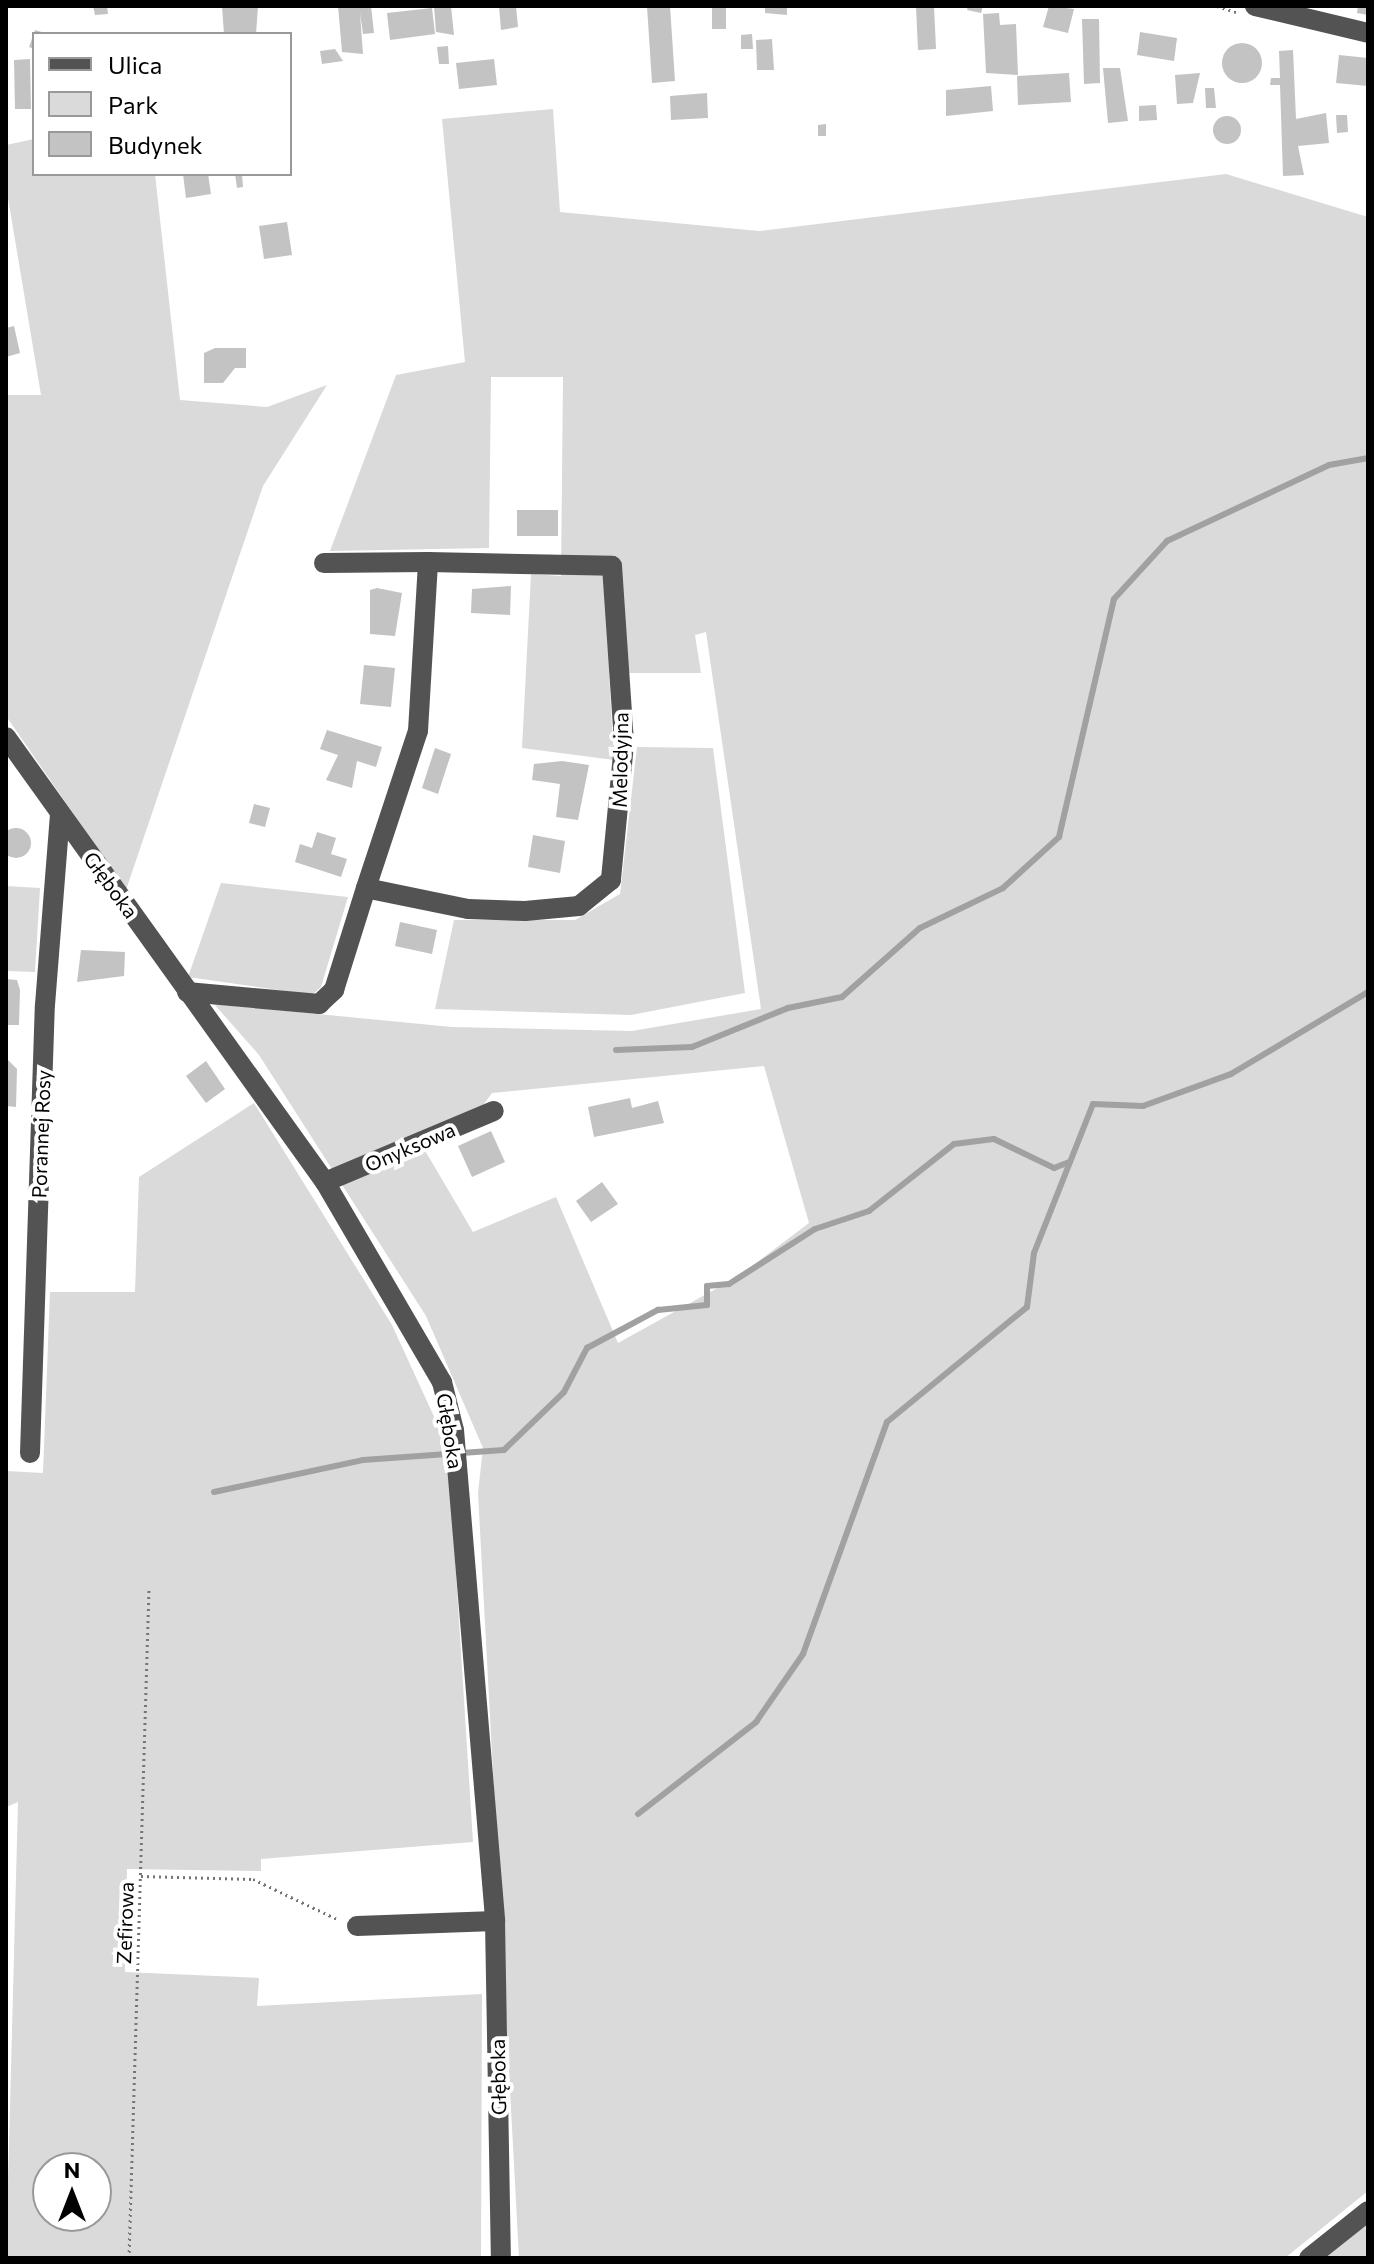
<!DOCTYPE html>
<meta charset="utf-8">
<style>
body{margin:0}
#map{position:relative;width:1374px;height:2264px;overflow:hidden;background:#fff;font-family:Commissioner,sans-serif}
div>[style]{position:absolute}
.green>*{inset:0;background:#dadada}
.stream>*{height:6px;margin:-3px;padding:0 3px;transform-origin:3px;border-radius:3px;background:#a1a1a1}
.building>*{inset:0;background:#c3c3c3}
.round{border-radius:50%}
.path>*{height:3px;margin-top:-1.5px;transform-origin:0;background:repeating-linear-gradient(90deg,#757575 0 2px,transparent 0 6px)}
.minor>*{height:20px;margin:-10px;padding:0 10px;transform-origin:10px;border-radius:10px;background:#535353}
span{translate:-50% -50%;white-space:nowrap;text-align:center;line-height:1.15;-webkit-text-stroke:8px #fff;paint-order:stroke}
.street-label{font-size:20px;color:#000}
.frame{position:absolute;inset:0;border:8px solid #000;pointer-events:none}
.legend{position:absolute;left:32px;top:32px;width:260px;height:144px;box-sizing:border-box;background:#fff;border:2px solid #999;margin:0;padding:10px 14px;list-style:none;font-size:24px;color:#000}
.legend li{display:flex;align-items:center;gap:16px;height:40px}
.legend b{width:40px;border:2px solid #999}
.north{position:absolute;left:32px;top:2152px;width:80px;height:80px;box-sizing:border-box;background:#fff;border:2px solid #999;border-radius:50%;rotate:0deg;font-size:22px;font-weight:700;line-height:32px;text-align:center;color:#000}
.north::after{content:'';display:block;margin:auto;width:28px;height:36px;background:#000;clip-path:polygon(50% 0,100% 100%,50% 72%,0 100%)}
</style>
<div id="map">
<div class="green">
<i style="clip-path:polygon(evenodd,553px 109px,560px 212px,759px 231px,1226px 174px,1368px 217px,1368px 2191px,1285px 2258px,519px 2258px,478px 1493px,483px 1448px,426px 1316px,259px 1055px,214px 1004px,452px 1027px,632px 1031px,761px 1009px,706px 632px,695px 635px,701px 673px,609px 673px,614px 760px,522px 748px,531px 574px,561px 576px,563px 377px,491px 377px,489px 548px,330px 551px,396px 375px,465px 362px,442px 119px,553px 109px,764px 1066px,809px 1223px,739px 1276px,618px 1343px,556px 1197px,473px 1232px,417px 1137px,481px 1108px,492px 1093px,764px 1066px)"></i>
<i style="clip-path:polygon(34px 139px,34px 174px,155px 174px,180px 400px,267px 407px,327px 385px,263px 486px,126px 890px,6px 716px,6px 395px,41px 395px,6px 186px,6px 145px)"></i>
<i style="clip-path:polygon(637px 747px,713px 748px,745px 993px,631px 1015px,435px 1009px,454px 920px,575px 920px,620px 894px)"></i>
<i style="clip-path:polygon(221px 883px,348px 897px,321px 987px,312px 995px,188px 977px)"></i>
<i style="clip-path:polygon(6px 886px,40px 888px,35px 972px,6px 971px)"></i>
<i style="clip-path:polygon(evenodd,254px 1103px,392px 1325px,448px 1447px,473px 1842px,261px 1859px,261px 1871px,127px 1869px,125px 1972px,259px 1978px,257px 2006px,482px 1994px,481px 2258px,6px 2258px,18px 1802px,6px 1807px,6px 1471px,43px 1473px,50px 1292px,135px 1292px,139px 1177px,254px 1103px,48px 2168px,96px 2168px,96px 2216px,48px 2216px,48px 2168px)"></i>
<i style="clip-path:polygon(1368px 2217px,1368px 2258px,1323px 2258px)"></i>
</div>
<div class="stream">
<i style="left:616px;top:1050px;width:76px;rotate:-2.3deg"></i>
<i style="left:692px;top:1047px;width:104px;rotate:-22.1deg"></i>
<i style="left:788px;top:1008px;width:55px;rotate:-11.5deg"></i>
<i style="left:842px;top:997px;width:104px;rotate:-41.5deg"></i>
<i style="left:920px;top:928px;width:92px;rotate:-25.7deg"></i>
<i style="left:1003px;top:888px;width:76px;rotate:-42.3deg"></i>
<i style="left:1059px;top:837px;width:244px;rotate:-77deg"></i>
<i style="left:1114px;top:599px;width:79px;rotate:-47.6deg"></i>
<i style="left:1167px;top:541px;width:179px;rotate:-25.1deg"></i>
<i style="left:1329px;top:465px;width:40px;rotate:-10deg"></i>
<i style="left:214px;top:1492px;width:152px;rotate:-12.1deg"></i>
<i style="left:363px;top:1460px;width:141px;rotate:-4.1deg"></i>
<i style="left:504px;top:1450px;width:83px;rotate:-44deg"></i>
<i style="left:564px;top:1392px;width:50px;rotate:-62.4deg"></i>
<i style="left:587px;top:1348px;width:81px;rotate:-28.2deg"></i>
<i style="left:658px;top:1310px;width:49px;rotate:-5.8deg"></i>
<i style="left:707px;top:1305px;width:19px;rotate:-90deg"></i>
<i style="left:707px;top:1286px;width:22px;rotate:-5deg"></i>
<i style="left:729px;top:1284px;width:102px;rotate:-32.6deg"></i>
<i style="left:815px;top:1229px;width:57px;rotate:-18.4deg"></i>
<i style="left:869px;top:1211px;width:108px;rotate:-38.2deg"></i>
<i style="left:954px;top:1144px;width:40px;rotate:-7.1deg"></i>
<i style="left:994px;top:1139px;width:67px;rotate:25.8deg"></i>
<i style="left:1054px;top:1168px;width:17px;rotate:-21deg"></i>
<i style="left:638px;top:1814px;width:150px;rotate:-37.9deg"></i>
<i style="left:756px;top:1722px;width:83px;rotate:-55.3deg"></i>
<i style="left:803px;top:1654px;width:247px;rotate:-70.1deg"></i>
<i style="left:887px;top:1422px;width:181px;rotate:-39.4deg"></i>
<i style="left:1027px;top:1307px;width:54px;rotate:-82.6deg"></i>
<i style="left:1034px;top:1253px;width:160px;rotate:-68.4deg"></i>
<i style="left:1093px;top:1104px;width:50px;rotate:2.3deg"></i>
<i style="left:1143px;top:1106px;width:94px;rotate:-20deg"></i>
<i style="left:1231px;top:1074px;width:160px;rotate:-30.9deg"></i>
</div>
<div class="building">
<i style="clip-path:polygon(93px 6px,107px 6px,108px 14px,95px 15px)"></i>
<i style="clip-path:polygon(222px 6px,258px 6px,256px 34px,224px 34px)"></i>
<i style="clip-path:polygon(338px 6px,371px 6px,374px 33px,363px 34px,360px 13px,363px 54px,342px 52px)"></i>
<i style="clip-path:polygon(434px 6px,451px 6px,454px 35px,436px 32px)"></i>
<i style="clip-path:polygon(499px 6px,516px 6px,518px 27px,501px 30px)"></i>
<i style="clip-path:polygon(647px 6px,670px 6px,675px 81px,652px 83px)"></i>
<i style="clip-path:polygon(712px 6px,726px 6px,726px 29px,712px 29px)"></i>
<i style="clip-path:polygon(765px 6px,787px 6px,787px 15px,765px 13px)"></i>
<i style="clip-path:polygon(916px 6px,934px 6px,936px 49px,918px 50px)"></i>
<i style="clip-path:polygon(968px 6px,983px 6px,981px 13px,967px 10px)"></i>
<i style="clip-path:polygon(1049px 6px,1074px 9px,1068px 33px,1043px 27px)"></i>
<i style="clip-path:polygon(1358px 6px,1368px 6px,1368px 15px,1357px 13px)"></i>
<i style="clip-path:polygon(432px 8px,435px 34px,390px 40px,387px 13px)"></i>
<i style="clip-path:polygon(999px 13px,1000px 25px,1016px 24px,1018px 75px,986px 73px,983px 14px)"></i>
<i style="clip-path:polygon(1082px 19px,1099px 19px,1100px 83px,1084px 84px)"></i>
<i style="clip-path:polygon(35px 30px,45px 33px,34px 34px,34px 49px,29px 47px)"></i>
<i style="clip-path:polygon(1140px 32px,1177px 38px,1174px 61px,1137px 55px)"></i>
<i style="clip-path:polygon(752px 34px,753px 49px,741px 49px,741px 35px)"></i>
<i style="clip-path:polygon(772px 39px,774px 70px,757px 70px,756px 40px)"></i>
<i class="round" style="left:1222px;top:43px;width:40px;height:40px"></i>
<i style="clip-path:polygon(448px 46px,449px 64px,439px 64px,437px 47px)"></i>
<i style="clip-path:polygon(335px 49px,343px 61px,322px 64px,320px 51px)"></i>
<i style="clip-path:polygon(1293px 50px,1296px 119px,1326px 113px,1329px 143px,1298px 146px,1304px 175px,1283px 176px,1280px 85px,1270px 85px,1271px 78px,1280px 78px,1279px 51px)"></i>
<i style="clip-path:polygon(1339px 55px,1368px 58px,1368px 86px,1336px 83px)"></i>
<i style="clip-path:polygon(30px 59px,31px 109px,15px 109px,14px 60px)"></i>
<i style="clip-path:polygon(494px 59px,497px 85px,459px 89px,456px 63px)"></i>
<i style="clip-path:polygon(1103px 68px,1120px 68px,1128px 121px,1108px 123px)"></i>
<i style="clip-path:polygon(1069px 73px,1071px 102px,1018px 105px,1017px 76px)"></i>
<i style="clip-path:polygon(1200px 73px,1193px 103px,1177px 104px,1175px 75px)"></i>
<i style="clip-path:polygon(991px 86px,993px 111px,946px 116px,946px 90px)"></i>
<i style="clip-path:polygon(1205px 88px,1214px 88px,1216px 108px,1206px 108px)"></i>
<i style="clip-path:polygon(707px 93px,708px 118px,671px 120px,670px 96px)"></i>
<i style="clip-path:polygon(1156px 105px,1157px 120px,1139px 121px,1139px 106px)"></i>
<i style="clip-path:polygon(1336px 115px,1347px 115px,1348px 132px,1337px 133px)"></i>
<i class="round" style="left:1213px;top:116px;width:28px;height:28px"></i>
<i style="clip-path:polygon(826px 124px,826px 136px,818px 136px,818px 125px)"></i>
<i style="clip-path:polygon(183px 174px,208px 174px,211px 194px,186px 198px)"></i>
<i style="clip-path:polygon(235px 174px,242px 174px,243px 187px,237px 188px)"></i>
<i style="clip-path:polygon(287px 222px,292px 255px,264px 259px,259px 226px)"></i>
<i style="clip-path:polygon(14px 326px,20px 353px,6px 357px,6px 328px)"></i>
<i style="clip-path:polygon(215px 348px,246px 348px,246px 368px,235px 368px,223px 383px,204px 383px,204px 353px)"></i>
<i style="clip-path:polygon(517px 510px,558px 510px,558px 536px,517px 536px)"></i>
<i style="clip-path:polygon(511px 586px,510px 615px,471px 613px,472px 589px)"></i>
<i style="clip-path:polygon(377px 588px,402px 593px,395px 636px,370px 634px,370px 590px)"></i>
<i style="clip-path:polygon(364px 665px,395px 668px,391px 707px,360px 704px)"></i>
<i style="clip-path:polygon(327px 730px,382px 747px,376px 767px,357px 761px,352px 788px,326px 780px,338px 755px,320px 749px)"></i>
<i style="clip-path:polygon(435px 748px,451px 754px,438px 794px,422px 788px)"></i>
<i style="clip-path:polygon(562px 761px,589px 765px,578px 820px,556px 817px,560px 784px,532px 780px,534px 764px)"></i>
<i style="clip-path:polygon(254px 804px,270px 808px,265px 827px,249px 823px)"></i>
<i class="round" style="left:1px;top:828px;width:30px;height:30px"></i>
<i style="clip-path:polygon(317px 832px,336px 838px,331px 854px,347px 859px,341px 877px,295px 862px,300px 844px,312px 848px)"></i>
<i style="clip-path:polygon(533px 835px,565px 841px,560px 873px,528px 867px)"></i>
<i style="clip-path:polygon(400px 922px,437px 930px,432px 954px,395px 946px)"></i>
<i style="clip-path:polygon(81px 950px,125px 952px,124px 976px,77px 982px)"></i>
<i style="clip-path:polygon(6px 979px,17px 980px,20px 990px,19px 1025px,6px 1025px)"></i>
<i style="clip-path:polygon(6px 1058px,17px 1069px,16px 1107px,6px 1106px)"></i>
<i style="clip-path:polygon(206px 1061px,225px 1089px,206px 1103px,186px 1076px)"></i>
<i style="clip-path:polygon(630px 1098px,632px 1108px,658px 1101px,664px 1123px,594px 1137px,588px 1107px)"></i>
<i style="clip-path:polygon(491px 1131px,505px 1162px,472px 1177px,458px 1146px)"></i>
<i style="clip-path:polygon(602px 1182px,618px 1204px,591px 1222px,576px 1201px)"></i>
</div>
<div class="path">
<i style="left:1217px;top:6px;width:20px;rotate:18deg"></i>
<i style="left:141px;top:1876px;width:112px;rotate:1.5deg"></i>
<i style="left:253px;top:1879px;width:95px;rotate:25.5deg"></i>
<i style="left:129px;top:2258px;width:669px;rotate:-88.29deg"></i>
</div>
<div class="minor">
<i style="left:1255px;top:6px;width:116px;rotate:13.4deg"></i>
<i style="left:324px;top:563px;width:104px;rotate:-0.6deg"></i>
<i style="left:6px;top:737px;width:548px;rotate:54.37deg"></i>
<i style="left:325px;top:1182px;width:232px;rotate:59.7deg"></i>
<i style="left:442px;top:1382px;width:49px;rotate:76deg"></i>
<i style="left:454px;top:1430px;width:493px;rotate:85.2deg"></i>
<i style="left:495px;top:1921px;width:337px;rotate:89deg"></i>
<i style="left:187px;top:992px;width:133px;rotate:5.2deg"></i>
<i style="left:319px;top:1004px;width:21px;rotate:-43deg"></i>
<i style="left:334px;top:990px;width:107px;rotate:-72.6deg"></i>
<i style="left:366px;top:888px;width:165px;rotate:-71.7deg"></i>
<i style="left:418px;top:731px;width:169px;rotate:-86.6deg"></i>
<i style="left:428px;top:562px;width:184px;rotate:1.2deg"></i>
<i style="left:612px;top:566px;width:178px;rotate:86.1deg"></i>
<i style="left:624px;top:744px;width:137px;rotate:95.5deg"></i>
<i style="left:611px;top:880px;width:41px;rotate:140.9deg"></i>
<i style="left:579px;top:906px;width:54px;rotate:174.7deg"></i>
<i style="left:525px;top:911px;width:57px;rotate:-178deg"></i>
<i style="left:468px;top:909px;width:104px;rotate:-168.4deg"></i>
<i style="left:325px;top:1182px;width:183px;rotate:-22.8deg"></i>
<i style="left:30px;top:1453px;width:448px;rotate:-88.1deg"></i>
<i style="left:45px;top:1005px;width:191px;rotate:-85.5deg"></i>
<i style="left:357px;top:1926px;width:138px;rotate:-2.1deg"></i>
<i style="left:1309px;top:2258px;width:75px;rotate:-38.5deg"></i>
</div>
<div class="street-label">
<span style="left:620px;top:760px;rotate:-89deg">Melodyjna</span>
<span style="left:111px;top:885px;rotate:54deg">Głęboka</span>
<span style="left:41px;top:1134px;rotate:-88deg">Porannej Rosy</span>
<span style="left:410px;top:1147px;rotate:-23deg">Onyksowa</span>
<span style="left:450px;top:1431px;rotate:81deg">Głęboka</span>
<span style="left:125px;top:1923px;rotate:-88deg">Zefirowa</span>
<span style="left:498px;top:2077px;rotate:-91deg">Głęboka</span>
</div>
<div class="frame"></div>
<ul class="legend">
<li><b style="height:10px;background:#535353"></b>Ulica</li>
<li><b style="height:22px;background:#dadada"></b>Park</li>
<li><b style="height:22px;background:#c3c3c3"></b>Budynek</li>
</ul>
<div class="north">N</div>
</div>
